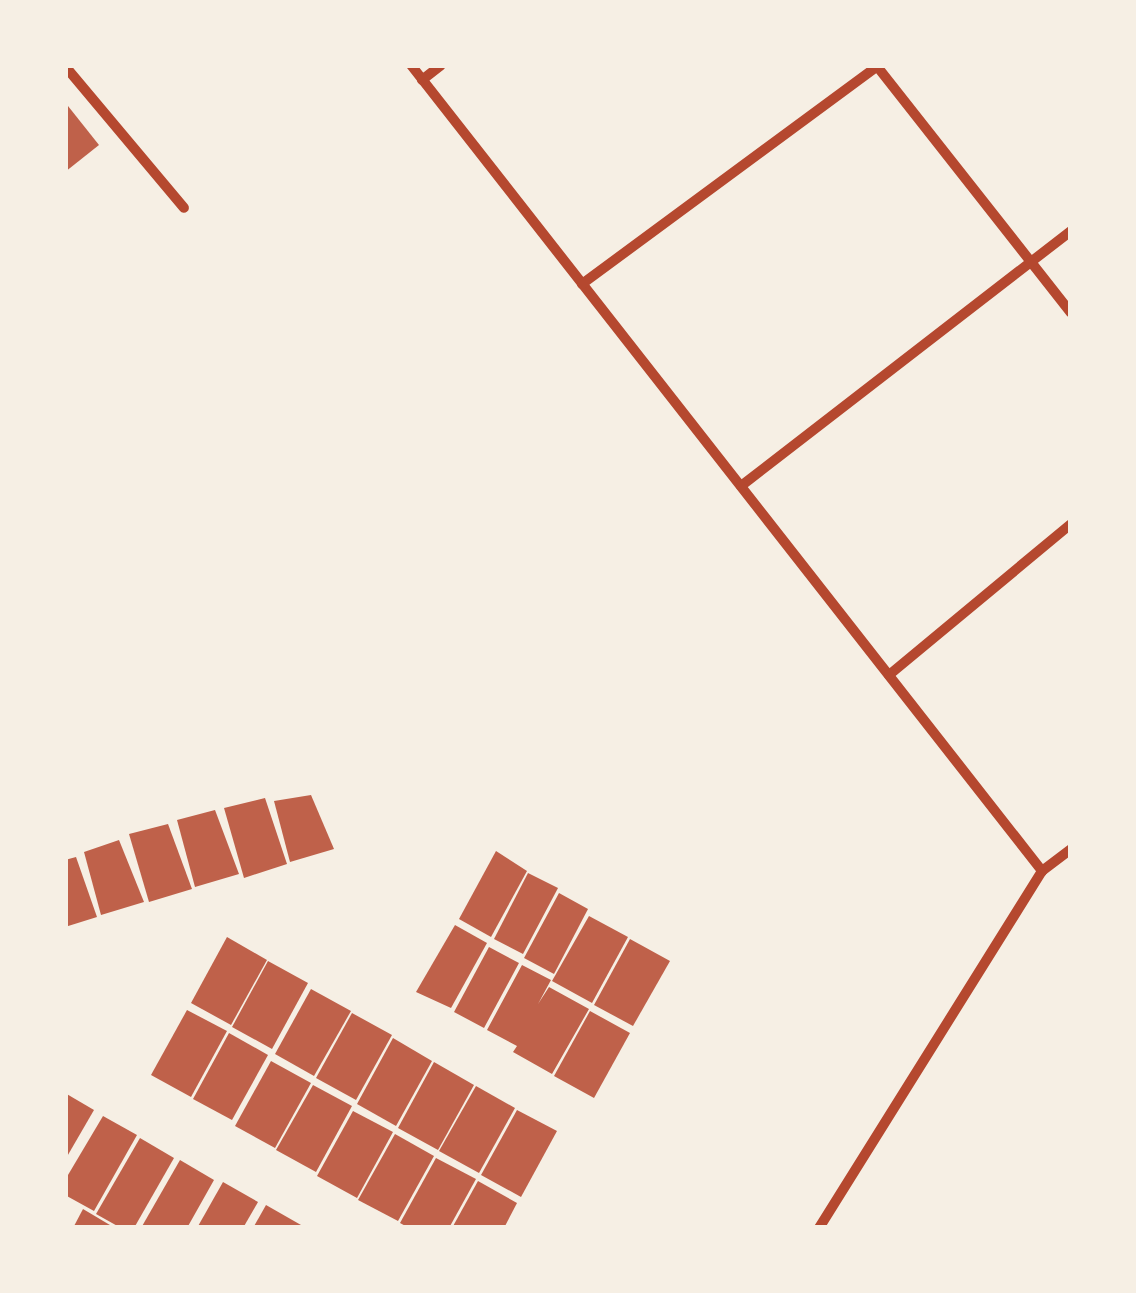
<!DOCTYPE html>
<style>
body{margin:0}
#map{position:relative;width:1136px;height:1293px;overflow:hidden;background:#f6efe4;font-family:"Source Sans 3",sans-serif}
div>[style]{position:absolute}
.building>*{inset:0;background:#bf614a}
.minor>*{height:10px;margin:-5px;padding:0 5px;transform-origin:5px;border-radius:5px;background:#b5482f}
span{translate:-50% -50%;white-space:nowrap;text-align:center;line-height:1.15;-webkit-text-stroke:8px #f6efe4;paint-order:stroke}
.frame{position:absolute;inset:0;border:68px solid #f6efe4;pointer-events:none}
</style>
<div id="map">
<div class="building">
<i style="clip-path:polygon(68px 106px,99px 145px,65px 172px,65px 108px)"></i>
<i style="clip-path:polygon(311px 795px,334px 849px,290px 862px,274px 801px)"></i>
<i style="clip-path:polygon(265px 798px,287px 864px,244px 878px,224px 808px)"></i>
<i style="clip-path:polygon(215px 810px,239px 874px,195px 887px,177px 820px)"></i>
<i style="clip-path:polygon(168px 824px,192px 889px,149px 902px,129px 834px)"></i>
<i style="clip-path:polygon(119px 840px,144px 902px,101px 915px,84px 852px)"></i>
<i style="clip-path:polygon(496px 851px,527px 871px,491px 937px,459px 919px)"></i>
<i style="clip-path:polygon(76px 857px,97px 917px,65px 927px,65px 860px)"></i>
<i style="clip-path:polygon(528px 873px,558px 888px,523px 954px,494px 939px)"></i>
<i style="clip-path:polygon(559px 893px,588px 909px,554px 974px,524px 958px)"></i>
<i style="clip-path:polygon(589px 916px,628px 937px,592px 1003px,552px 981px)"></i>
<i style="clip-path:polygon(455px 925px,487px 943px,451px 1008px,416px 992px)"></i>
<i style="clip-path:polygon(227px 937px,267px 960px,231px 1025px,191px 1003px)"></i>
<i style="clip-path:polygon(630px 939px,670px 961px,633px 1026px,594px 1005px)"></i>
<i style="clip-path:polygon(489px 947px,519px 963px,484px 1028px,454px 1012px)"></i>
<i style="clip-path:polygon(268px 961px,308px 983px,272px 1049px,232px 1027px)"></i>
<i style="clip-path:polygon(522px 965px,551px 980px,538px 1004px,549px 987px,589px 1009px,552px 1074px,513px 1052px,517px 1046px,487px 1030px)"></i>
<i style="clip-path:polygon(311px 989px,351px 1011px,314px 1076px,275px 1054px)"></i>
<i style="clip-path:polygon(187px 1010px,227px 1031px,191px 1097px,151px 1075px)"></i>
<i style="clip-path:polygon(590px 1011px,630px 1033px,594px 1098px,554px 1076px)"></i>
<i style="clip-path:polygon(352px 1013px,392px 1035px,356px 1100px,316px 1078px)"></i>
<i style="clip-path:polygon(229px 1033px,268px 1055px,232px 1120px,193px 1099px)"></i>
<i style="clip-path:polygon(393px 1038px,432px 1061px,396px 1126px,357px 1104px)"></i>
<i style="clip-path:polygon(271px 1061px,311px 1083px,275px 1148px,235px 1126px)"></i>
<i style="clip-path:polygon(434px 1062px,474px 1085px,438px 1150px,398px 1128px)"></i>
<i style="clip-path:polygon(313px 1085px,352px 1106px,316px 1172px,276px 1150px)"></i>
<i style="clip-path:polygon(476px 1086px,515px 1108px,479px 1173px,439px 1151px)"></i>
<i style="clip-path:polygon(65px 1093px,94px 1110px,65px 1160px)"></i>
<i style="clip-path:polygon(517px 1110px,557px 1131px,521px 1197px,481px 1175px)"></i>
<i style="clip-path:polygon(353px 1111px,393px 1132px,357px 1198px,317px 1176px)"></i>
<i style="clip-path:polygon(103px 1116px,137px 1135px,94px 1211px,65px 1195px,65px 1180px)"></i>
<i style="clip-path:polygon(395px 1134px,434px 1156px,398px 1221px,358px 1200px)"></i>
<i style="clip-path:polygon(140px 1138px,174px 1158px,134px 1228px,121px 1228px,96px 1214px)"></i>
<i style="clip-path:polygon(436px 1158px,476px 1179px,449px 1228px,409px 1228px,400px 1223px)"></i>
<i style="clip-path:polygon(180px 1160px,214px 1180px,187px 1228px,141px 1228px)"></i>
<i style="clip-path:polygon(478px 1181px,517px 1203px,504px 1228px,452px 1228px)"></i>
<i style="clip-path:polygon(223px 1182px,258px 1202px,243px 1228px,197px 1228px)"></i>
<i style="clip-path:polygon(266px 1205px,301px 1225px,299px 1228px,253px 1228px)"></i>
<i style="clip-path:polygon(83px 1209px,115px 1228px,73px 1228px)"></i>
</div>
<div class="minor">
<i style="left:411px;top:65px;width:1024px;rotate:51.94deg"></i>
<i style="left:876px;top:65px;width:315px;rotate:51.8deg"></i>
<i style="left:65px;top:66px;width:185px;rotate:50deg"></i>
<i style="left:422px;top:80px;width:24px;rotate:-38deg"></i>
<i style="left:582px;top:284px;width:369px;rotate:-36.4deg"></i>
<i style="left:741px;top:486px;width:417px;rotate:-37.7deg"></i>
<i style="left:889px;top:675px;width:236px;rotate:-39.7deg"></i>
<i style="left:819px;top:1228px;width:421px;rotate:-58deg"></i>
<i style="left:1042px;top:871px;width:36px;rotate:-37deg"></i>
</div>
<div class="frame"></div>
</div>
